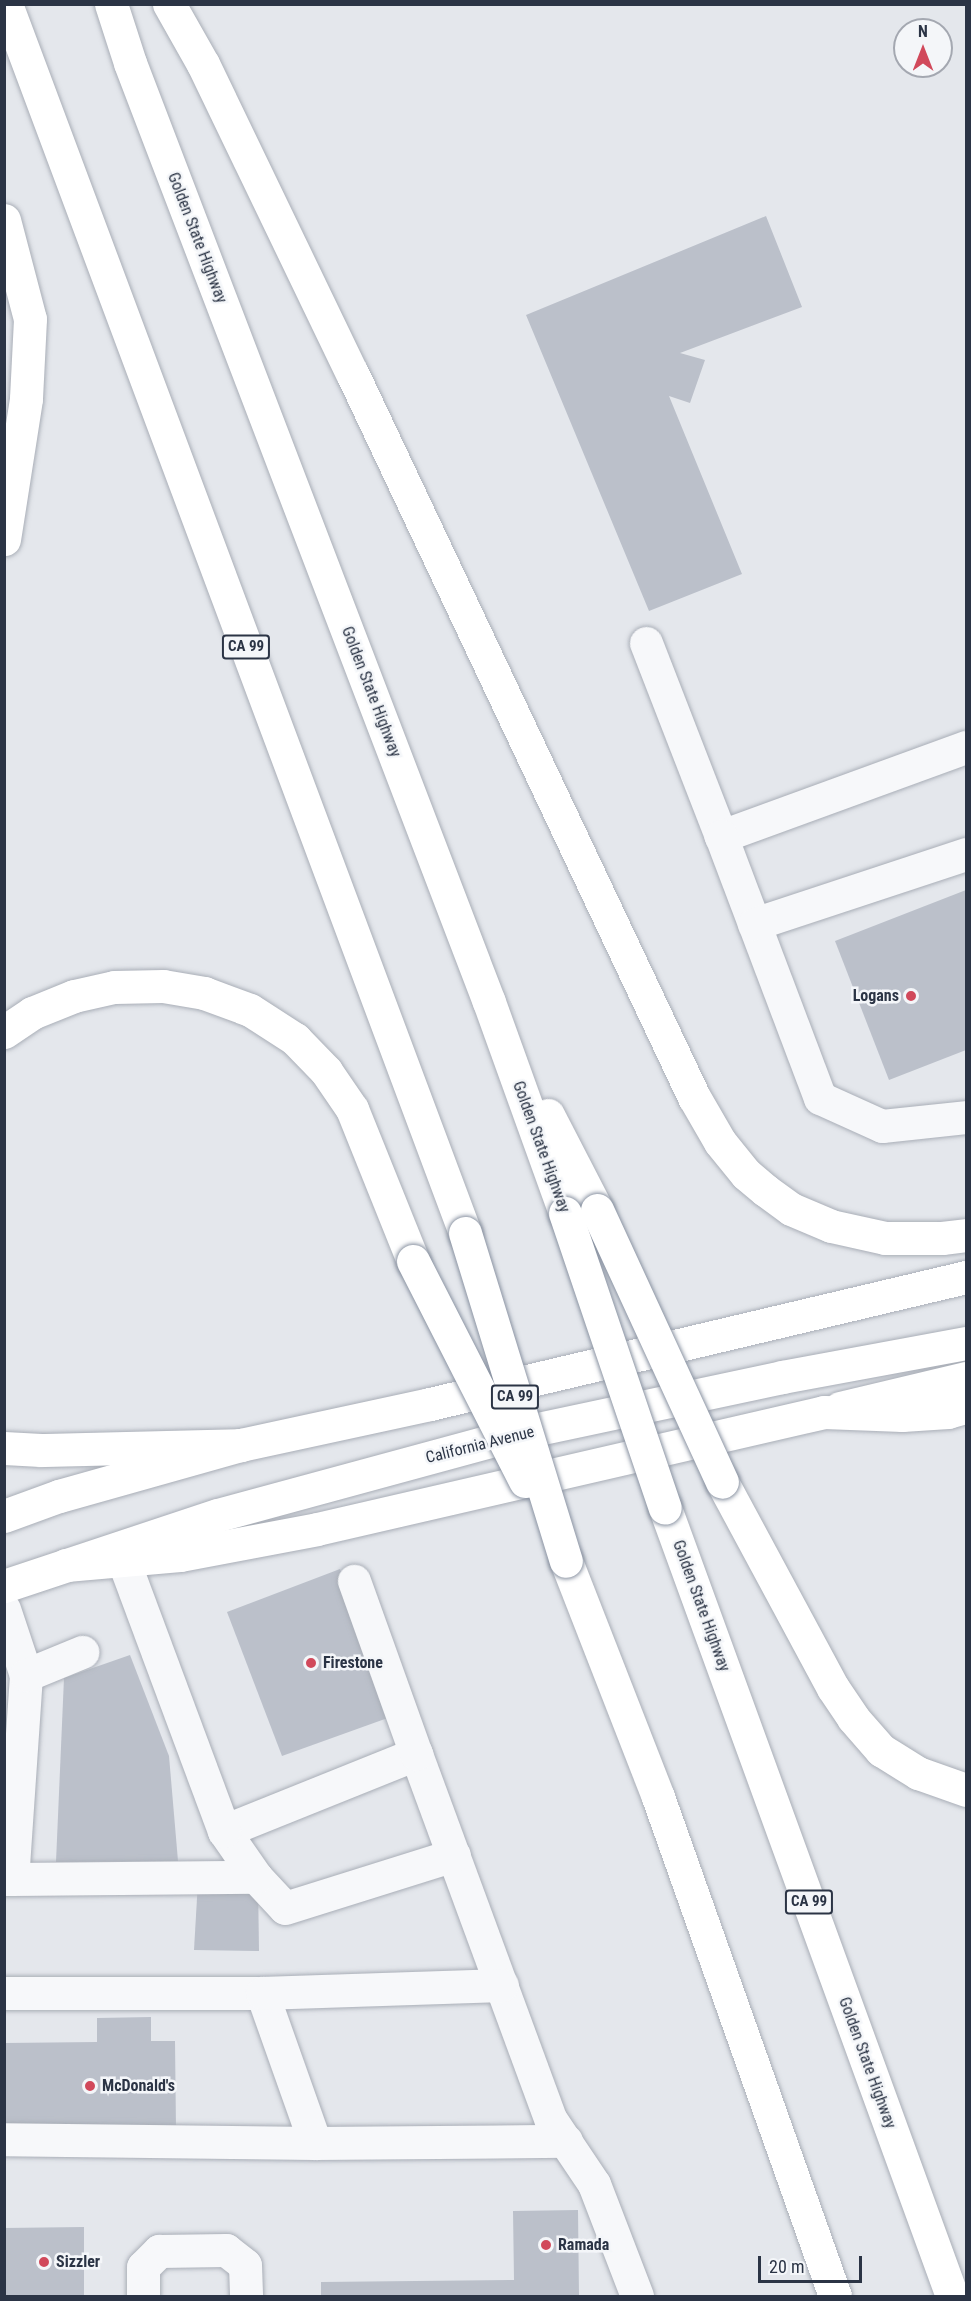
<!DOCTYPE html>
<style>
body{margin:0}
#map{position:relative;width:971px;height:2301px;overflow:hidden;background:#e4e7ec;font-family:"Roboto Condensed",sans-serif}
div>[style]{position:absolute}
.building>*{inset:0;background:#bbc0ca}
.roads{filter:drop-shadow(0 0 2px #a9aeb7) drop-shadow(0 0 2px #a9aeb7)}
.minor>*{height:33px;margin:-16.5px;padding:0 16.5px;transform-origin:16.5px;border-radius:16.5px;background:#f7f8fa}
.major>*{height:33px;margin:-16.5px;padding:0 16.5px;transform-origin:16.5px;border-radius:16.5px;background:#fff}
.highway>*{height:33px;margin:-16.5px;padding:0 16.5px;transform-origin:16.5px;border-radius:16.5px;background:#fff}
.bridges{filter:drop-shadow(0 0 2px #8b94a3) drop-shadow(0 0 2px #8b94a3)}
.highway-bridge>*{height:33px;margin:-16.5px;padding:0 16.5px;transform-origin:16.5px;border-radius:16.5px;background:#fff}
.dots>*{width:16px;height:16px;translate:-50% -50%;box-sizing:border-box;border:3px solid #f4f6f9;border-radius:50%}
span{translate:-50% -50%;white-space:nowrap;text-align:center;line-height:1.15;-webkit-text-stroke:5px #f4f6f9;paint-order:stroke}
.shield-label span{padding:2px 4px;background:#f4f6f9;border:2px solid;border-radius:4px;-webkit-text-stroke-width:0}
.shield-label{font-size:15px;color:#2b3445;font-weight:700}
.street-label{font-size:16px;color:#2b3445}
.poi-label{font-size:16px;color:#2b3445;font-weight:700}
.right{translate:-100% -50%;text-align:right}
.left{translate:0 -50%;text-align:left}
.frame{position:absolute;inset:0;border:6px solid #2b3445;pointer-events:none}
.north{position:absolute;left:893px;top:18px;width:60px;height:60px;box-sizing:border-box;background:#f4f6f9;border:2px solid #a4a8b1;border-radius:50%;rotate:0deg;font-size:16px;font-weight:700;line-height:24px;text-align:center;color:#2b3445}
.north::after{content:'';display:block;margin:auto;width:21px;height:27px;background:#d1495b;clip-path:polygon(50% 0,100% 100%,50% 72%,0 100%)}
.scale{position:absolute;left:758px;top:2256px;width:104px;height:27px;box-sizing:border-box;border:3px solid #2b3445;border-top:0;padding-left:8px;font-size:18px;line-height:21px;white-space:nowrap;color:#2b3445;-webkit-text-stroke:4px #f4f6f9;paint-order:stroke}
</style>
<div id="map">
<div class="building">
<i style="clip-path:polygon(766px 216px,802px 307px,680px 353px,705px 360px,690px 403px,669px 396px,742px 574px,649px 611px,526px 315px)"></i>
<i style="clip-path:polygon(966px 890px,966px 1050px,889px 1080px,835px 941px)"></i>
<i style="clip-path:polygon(340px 1569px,396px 1715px,282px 1756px,227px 1612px)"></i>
<i style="clip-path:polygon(130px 1655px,169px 1756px,178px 1861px,56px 1862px,64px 1678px)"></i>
<i style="clip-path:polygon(198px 1881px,258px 1883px,259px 1951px,194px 1950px)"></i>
<i style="clip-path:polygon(151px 2017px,151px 2041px,175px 2041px,176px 2129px,4px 2131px,4px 2043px,97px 2042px,97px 2018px)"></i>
<i style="clip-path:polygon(578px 2210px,579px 2296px,321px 2296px,321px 2282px,514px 2280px,513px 2211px)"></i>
<i style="clip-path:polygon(84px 2227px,84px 2296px,4px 2296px,4px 2228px)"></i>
</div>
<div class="roads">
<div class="minor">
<i style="left:646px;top:643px;width:207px;rotate:68.8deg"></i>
<i style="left:966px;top:747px;width:261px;rotate:160deg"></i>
<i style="left:721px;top:836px;width:280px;rotate:69.3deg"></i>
<i style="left:820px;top:1098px;width:68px;rotate:24.3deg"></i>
<i style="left:882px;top:1126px;width:84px;rotate:-6.1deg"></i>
<i style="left:754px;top:924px;width:223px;rotate:-18.3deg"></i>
<i style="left:4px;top:1609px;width:70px;rotate:71.6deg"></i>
<i style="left:26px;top:1675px;width:204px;rotate:93.9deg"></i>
<i style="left:12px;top:1879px;width:8px;rotate:180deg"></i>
<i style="left:26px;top:1675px;width:61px;rotate:-22.3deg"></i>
<i style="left:416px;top:1754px;width:390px;rotate:69.8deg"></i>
<i style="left:551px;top:2120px;width:77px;rotate:56.1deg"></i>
<i style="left:594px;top:2184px;width:120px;rotate:69deg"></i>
<i style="left:224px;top:1831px;width:207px;rotate:-21.9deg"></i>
<i style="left:416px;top:1754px;width:184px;rotate:-109.7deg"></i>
<i style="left:256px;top:1877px;width:42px;rotate:46.9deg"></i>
<i style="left:285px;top:1908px;width:177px;rotate:-17.4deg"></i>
<i style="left:12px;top:1879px;width:244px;rotate:-0.5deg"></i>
<i style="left:256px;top:1877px;width:56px;rotate:-124.8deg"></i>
<i style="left:224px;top:1831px;width:289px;rotate:-110.4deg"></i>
<i style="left:4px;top:1993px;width:258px"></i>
<i style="left:262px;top:1993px;width:159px;rotate:70.5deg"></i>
<i style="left:315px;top:2143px;width:311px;rotate:-179.3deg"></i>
<i style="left:262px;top:1993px;width:240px;rotate:-1.9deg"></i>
<i style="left:315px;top:2143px;width:251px;rotate:-0.5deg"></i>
<i style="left:143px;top:2296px;width:29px;rotate:-90deg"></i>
<i style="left:143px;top:2267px;width:23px;rotate:-45deg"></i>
<i style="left:159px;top:2251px;width:67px;rotate:-0.9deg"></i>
<i style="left:226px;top:2250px;width:24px;rotate:38deg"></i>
<i style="left:245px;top:2265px;width:31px;rotate:88deg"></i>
</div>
<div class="major">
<i style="left:840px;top:1408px;width:130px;rotate:-13.4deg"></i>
<i style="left:4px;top:1516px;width:59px;rotate:-20deg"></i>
<i style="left:59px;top:1496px;width:189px;rotate:-15.7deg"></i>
<i style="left:241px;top:1445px;width:193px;rotate:-12.2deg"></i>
<i style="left:430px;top:1404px;width:551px;rotate:-13.33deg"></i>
<i style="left:4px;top:1586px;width:225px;rotate:-18.4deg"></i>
<i style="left:218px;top:1515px;width:317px;rotate:-15.2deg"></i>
<i style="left:524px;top:1432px;width:264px;rotate:-12deg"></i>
<i style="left:782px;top:1377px;width:187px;rotate:-10.5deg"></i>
</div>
<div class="highway">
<i style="left:6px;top:4px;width:1312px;rotate:69.52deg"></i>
<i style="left:111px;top:4px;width:62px;rotate:72.1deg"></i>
<i style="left:130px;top:63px;width:1005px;rotate:69.08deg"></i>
<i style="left:489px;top:1002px;width:224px;rotate:70.2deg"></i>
<i style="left:169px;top:4px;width:69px;rotate:60.5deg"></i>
<i style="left:203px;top:64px;width:343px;rotate:64.3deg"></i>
<i style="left:352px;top:373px;width:801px;rotate:64.72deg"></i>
<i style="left:694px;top:1097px;width:52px;rotate:60deg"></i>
<i style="left:720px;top:1142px;width:41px;rotate:50.9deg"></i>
<i style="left:746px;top:1174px;width:25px;rotate:40deg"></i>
<i style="left:765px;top:1190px;width:32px;rotate:36deg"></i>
<i style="left:791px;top:1209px;width:43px;rotate:23deg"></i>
<i style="left:831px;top:1226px;width:55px;rotate:12.5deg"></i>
<i style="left:885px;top:1238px;width:57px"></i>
<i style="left:942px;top:1238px;width:24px;rotate:-7deg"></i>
<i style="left:4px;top:220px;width:102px;rotate:75.3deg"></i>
<i style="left:30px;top:319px;width:80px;rotate:92.9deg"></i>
<i style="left:26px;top:399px;width:142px;rotate:98.9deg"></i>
<i style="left:4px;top:1032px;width:34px;rotate:-34deg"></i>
<i style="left:32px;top:1013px;width:45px;rotate:-22deg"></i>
<i style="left:74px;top:996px;width:41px;rotate:-12.7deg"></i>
<i style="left:114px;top:987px;width:49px;rotate:-1.2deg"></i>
<i style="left:163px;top:986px;width:42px;rotate:9.7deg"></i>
<i style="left:204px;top:993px;width:49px;rotate:20.3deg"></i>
<i style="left:250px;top:1010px;width:54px;rotate:32.8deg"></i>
<i style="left:295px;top:1039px;width:45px;rotate:45.9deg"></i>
<i style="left:326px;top:1071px;width:46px;rotate:55.6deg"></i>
<i style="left:352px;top:1109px;width:164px;rotate:68.1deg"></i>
<i style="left:548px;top:1115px;width:107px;rotate:62.7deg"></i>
<i style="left:4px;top:1448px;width:37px;rotate:3deg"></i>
<i style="left:41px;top:1450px;width:200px;rotate:-1.4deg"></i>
<i style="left:722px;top:1482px;width:234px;rotate:61.7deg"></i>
<i style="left:833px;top:1688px;width:36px;rotate:56deg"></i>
<i style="left:853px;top:1718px;width:43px;rotate:48.8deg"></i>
<i style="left:881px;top:1750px;width:44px;rotate:31.9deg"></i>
<i style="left:918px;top:1773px;width:51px;rotate:19.5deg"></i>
<i style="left:665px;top:1508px;width:839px;rotate:69.99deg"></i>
<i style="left:566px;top:1561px;width:253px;rotate:68.7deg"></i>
<i style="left:658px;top:1797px;width:529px;rotate:70.47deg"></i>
<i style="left:66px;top:1565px;width:114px;rotate:-5deg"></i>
<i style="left:180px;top:1555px;width:139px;rotate:-10.7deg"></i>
<i style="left:317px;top:1529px;width:520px;rotate:-12.99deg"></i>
<i style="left:824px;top:1412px;width:78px;rotate:2.2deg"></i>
<i style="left:902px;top:1415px;width:46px;rotate:-3.7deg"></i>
<i style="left:948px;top:1412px;width:19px;rotate:-16deg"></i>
</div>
</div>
<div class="bridges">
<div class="highway-bridge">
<i style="left:597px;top:1210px;width:299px;rotate:65.3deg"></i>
<i style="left:565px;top:1213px;width:311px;rotate:71.3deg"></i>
<i style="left:465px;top:1233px;width:343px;rotate:72.9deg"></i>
<i style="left:413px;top:1261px;width:247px;rotate:63deg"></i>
</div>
</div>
<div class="dots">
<i style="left:911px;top:996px;background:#d1495b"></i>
<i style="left:311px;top:1663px;background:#d1495b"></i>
<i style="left:90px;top:2086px;background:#d1495b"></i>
<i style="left:546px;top:2245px;background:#d1495b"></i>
<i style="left:44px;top:2262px;background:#d1495b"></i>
</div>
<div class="shield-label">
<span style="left:246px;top:647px">CA 99</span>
<span style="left:515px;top:1397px">CA 99</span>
<span style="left:809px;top:1902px">CA 99</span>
</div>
<div class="street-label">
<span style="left:197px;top:238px;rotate:69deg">Golden State Highway</span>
<span style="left:371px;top:692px;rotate:69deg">Golden State Highway</span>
<span style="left:541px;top:1147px;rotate:70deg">Golden State Highway</span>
<span style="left:480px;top:1445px;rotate:-14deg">California Avenue</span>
<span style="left:701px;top:1606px;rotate:70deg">Golden State Highway</span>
<span style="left:867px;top:2063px;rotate:70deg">Golden State Highway</span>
</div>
<div class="poi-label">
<span class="right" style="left:899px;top:996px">Logans</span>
<span class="left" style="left:323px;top:1663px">Firestone</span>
<span class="left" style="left:102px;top:2086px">McDonald's</span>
<span class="left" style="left:558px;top:2245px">Ramada</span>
<span class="left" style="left:56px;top:2262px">Sizzler</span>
</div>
<div class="frame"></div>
<div class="north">N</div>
<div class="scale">20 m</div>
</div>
